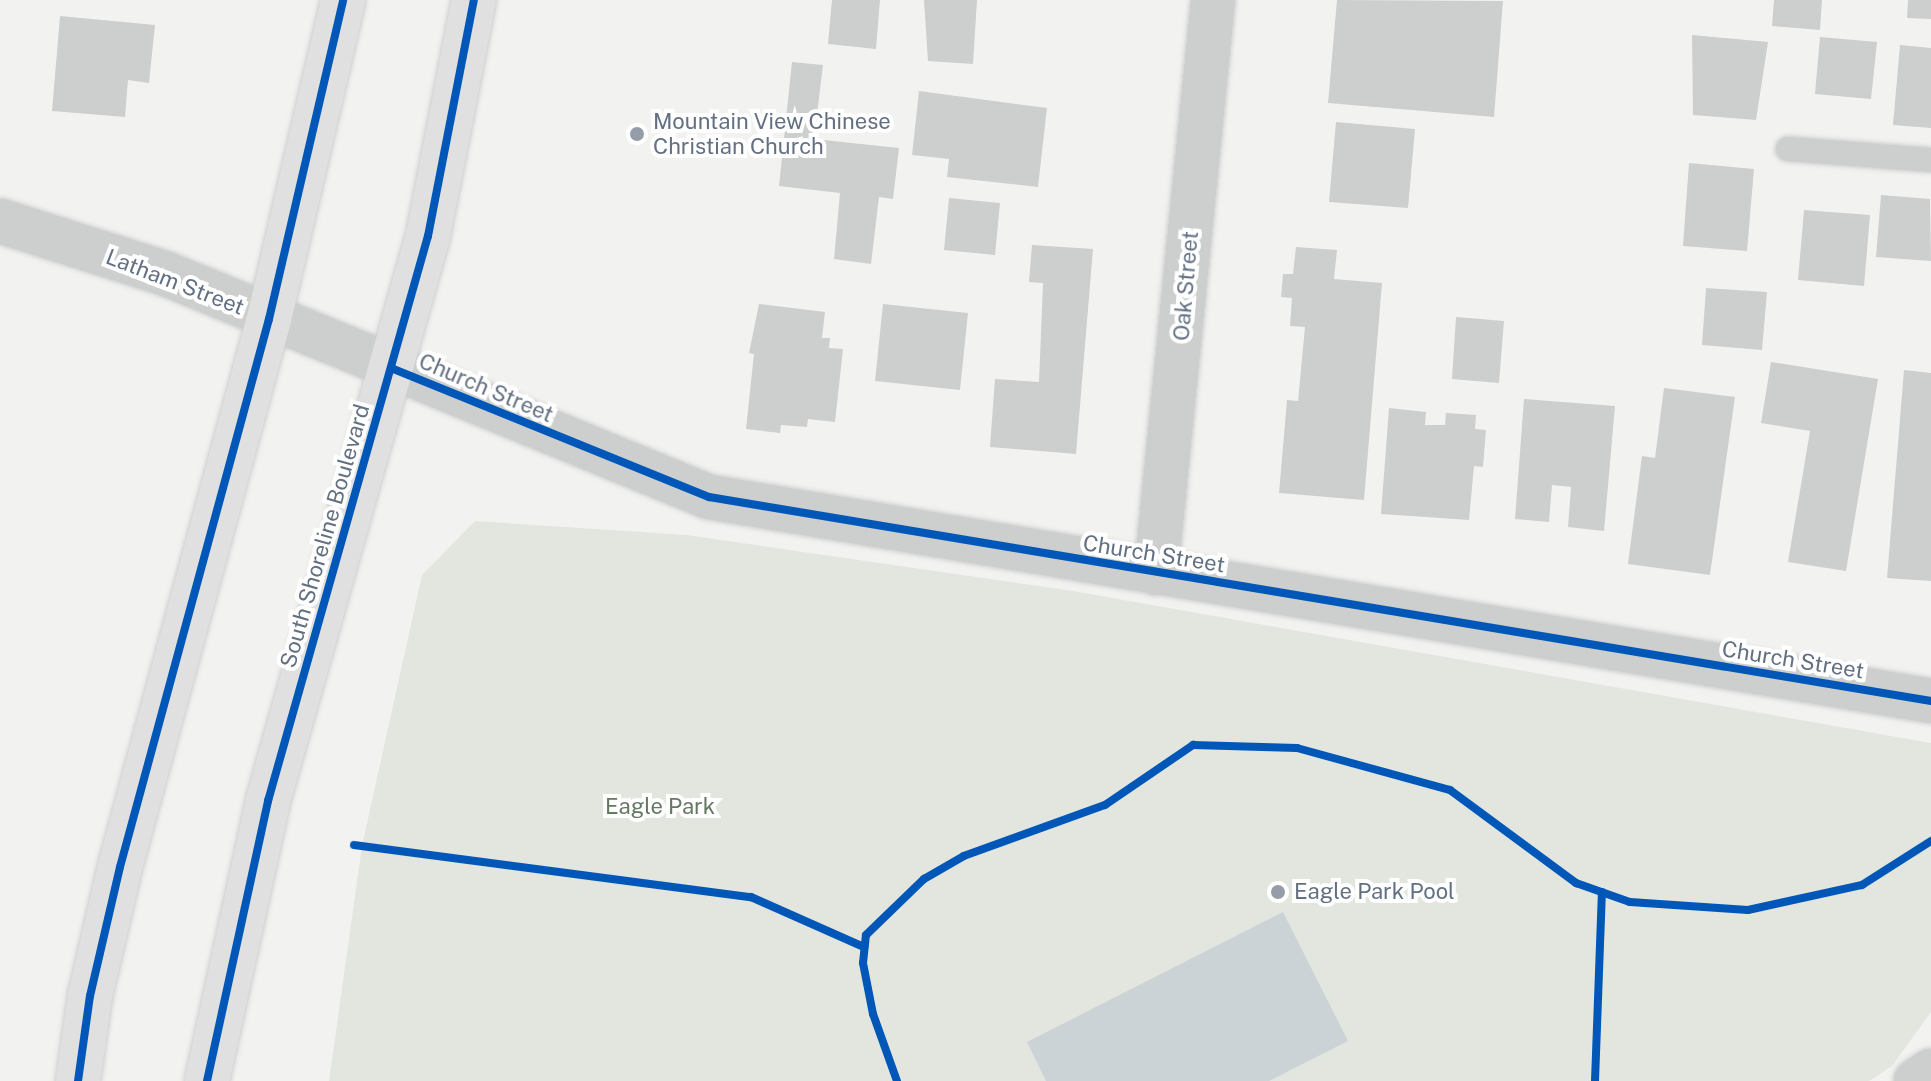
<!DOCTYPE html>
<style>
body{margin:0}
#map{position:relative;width:1931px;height:1081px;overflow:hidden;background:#f2f3f1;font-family:"Public Sans",sans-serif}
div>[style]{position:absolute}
.green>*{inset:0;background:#e2e6df}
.water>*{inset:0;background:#ccd3d7}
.building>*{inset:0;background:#cdcece}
.roads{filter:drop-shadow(0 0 2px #cecfcf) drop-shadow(0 0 2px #cecfcf)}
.service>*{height:24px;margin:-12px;padding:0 12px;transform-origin:12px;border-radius:12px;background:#cdcece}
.minor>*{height:44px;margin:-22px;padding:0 22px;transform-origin:22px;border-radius:22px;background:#cdcece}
.primary>*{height:44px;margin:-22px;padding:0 22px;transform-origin:22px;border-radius:22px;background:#e0e0e1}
.cycleway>*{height:8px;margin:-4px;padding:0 4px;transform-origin:4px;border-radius:4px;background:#0057b8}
.dots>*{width:22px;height:22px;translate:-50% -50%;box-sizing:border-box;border:4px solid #fff;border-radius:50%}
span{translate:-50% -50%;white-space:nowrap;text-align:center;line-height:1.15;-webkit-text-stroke:8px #fff;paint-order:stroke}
.poi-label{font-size:22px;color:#637081}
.left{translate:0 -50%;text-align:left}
.street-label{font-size:22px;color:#637081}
.park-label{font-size:22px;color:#647862}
</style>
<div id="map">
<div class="green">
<i style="clip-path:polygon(475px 521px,687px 535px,1073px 591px,1931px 743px,1931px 1012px,1892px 1066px,1869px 1081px,329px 1081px,362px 846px,422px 575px)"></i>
</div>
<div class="water">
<i style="clip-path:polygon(1283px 912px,1348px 1041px,1269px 1081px,1046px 1081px,1027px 1042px)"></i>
</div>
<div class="building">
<i style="clip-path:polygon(832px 0,880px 0,876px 49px,828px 44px)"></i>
<i style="clip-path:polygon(924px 0,977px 0,973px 64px,928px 61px)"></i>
<i style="clip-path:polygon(1337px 0,1503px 1px,1494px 117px,1328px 103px)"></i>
<i style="clip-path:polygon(1774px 0,1822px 0,1820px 30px,1772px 26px)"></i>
<i style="clip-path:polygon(1908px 0,1931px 0,1931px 19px,1907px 18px)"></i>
<i style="clip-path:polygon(60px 16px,155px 25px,149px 83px,128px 80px,125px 117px,52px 111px)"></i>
<i style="clip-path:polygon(1692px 35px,1768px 42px,1756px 120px,1693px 115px)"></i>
<i style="clip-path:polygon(1820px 37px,1877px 42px,1871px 99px,1815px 94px)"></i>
<i style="clip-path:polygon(1900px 45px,1931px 48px,1931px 128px,1893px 125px)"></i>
<i style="clip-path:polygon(792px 62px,823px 65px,814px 139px,899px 148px,893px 199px,879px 197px,871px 264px,834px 259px,840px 193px,779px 186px)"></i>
<i style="clip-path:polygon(919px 91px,1047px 108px,1038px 187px,947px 177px,949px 159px,912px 155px)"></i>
<i style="clip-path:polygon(1336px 122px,1415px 129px,1408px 208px,1329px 202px)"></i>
<i style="clip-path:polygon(1689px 163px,1754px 169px,1747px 251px,1683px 246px)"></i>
<i style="clip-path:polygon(1881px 195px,1930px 199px,1931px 261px,1876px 257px)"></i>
<i style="clip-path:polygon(949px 198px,1000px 203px,995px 255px,944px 250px)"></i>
<i style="clip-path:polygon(1804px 210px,1870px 215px,1864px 286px,1798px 280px)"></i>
<i style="clip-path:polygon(1032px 245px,1093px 249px,1076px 454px,990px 447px,995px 379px,1039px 382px,1043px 283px,1029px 282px)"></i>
<i style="clip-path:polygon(1296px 247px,1337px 250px,1334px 279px,1382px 283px,1364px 500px,1279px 493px,1287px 400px,1298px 401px,1305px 327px,1290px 326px,1292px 298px,1281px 297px,1283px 274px,1293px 274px)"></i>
<i style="clip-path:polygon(1706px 288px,1767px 292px,1762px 350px,1702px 345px)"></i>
<i style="clip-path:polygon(759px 304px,825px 312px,822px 338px,830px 338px,829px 348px,843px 349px,835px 422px,808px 419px,807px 427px,781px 425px,780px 433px,746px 429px,754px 354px,749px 353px)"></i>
<i style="clip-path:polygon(883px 304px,968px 313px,960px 390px,875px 381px)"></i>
<i style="clip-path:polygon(1456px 317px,1504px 321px,1499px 383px,1452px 379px)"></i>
<i style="clip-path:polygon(1771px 362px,1878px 379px,1846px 571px,1788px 562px,1810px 431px,1761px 423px)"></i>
<i style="clip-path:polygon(1904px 370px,1931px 373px,1931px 581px,1887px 578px)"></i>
<i style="clip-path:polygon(1664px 388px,1735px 397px,1710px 575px,1628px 564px,1642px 456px,1655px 458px)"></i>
<i style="clip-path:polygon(1524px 399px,1615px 406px,1604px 531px,1568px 527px,1571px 487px,1552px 485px,1549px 522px,1515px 519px)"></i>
<i style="clip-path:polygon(1389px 408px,1426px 412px,1425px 425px,1445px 425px,1446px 413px,1476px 415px,1475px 429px,1486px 430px,1483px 467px,1474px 466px,1469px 520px,1381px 514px)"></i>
</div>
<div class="roads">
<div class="service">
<i style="left:1788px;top:149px;width:143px;rotate:4.4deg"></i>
</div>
<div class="minor">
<i style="left:0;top:221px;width:172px;rotate:17.6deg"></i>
<i style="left:164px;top:273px;width:589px;rotate:22.34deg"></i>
<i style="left:709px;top:497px;width:1239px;rotate:9.48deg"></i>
<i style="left:1156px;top:573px;width:576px;rotate:-84.32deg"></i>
<i style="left:1916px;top:1081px;width:18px;rotate:-34deg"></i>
</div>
<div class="primary">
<i style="left:78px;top:1081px;width:86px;rotate:-82deg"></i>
<i style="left:90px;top:996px;width:132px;rotate:-76.9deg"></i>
<i style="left:120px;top:867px;width:568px;rotate:-74.79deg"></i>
<i style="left:269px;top:319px;width:327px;rotate:-76.9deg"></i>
<i style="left:207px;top:1081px;width:287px;rotate:-77.7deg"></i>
<i style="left:268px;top:801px;width:587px;rotate:-74.19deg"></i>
<i style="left:428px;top:236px;width:240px;rotate:-79deg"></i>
</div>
</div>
<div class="cycleway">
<i style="left:391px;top:368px;width:343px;rotate:22.1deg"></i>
<i style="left:709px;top:497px;width:1239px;rotate:9.48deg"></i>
<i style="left:354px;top:845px;width:400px;rotate:7.5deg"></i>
<i style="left:751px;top:897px;width:124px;rotate:23.9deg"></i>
<i style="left:78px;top:1081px;width:86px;rotate:-82deg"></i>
<i style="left:90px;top:996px;width:132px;rotate:-76.9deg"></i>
<i style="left:120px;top:867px;width:568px;rotate:-74.79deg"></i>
<i style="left:269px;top:319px;width:327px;rotate:-76.9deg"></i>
<i style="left:207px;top:1081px;width:287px;rotate:-77.7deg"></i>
<i style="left:268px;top:801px;width:587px;rotate:-74.19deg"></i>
<i style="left:428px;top:236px;width:240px;rotate:-79deg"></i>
<i style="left:897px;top:1081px;width:71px;rotate:-109.7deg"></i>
<i style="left:873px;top:1014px;width:52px;rotate:-101.1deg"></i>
<i style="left:863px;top:963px;width:28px;rotate:-84deg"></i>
<i style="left:866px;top:935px;width:81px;rotate:-44deg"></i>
<i style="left:924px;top:879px;width:46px;rotate:-29.9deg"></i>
<i style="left:964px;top:856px;width:150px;rotate:-19.9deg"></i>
<i style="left:1105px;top:805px;width:107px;rotate:-34.3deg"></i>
<i style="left:1193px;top:745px;width:104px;rotate:1.7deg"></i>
<i style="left:1297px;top:748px;width:159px;rotate:15.4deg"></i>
<i style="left:1450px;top:790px;width:157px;rotate:36.4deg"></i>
<i style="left:1576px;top:883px;width:57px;rotate:19.4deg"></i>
<i style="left:1630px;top:902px;width:118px;rotate:3.9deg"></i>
<i style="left:1748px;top:910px;width:117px;rotate:-12.4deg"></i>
<i style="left:1862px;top:885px;width:82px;rotate:-32.5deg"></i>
<i style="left:1595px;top:1081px;width:189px;rotate:-87.9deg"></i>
</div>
<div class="dots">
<i style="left:637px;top:134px;background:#959ea8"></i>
<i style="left:1278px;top:892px;background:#959ea8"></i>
</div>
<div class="poi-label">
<span class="left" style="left:653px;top:134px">Mountain View Chinese<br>Christian Church</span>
<span class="left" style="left:1294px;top:892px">Eagle Park Pool</span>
</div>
<div class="street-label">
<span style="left:175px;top:282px;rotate:21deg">Latham Street</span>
<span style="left:1186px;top:286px;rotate:-85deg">Oak Street</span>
<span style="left:486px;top:388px;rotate:23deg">Church Street</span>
<span style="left:325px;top:536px;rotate:-74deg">South Shoreline Boulevard</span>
<span style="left:1154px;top:554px;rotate:9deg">Church Street</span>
<span style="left:1793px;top:660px;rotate:9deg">Church Street</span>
</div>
<div class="park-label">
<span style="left:660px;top:807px">Eagle Park</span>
</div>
</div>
